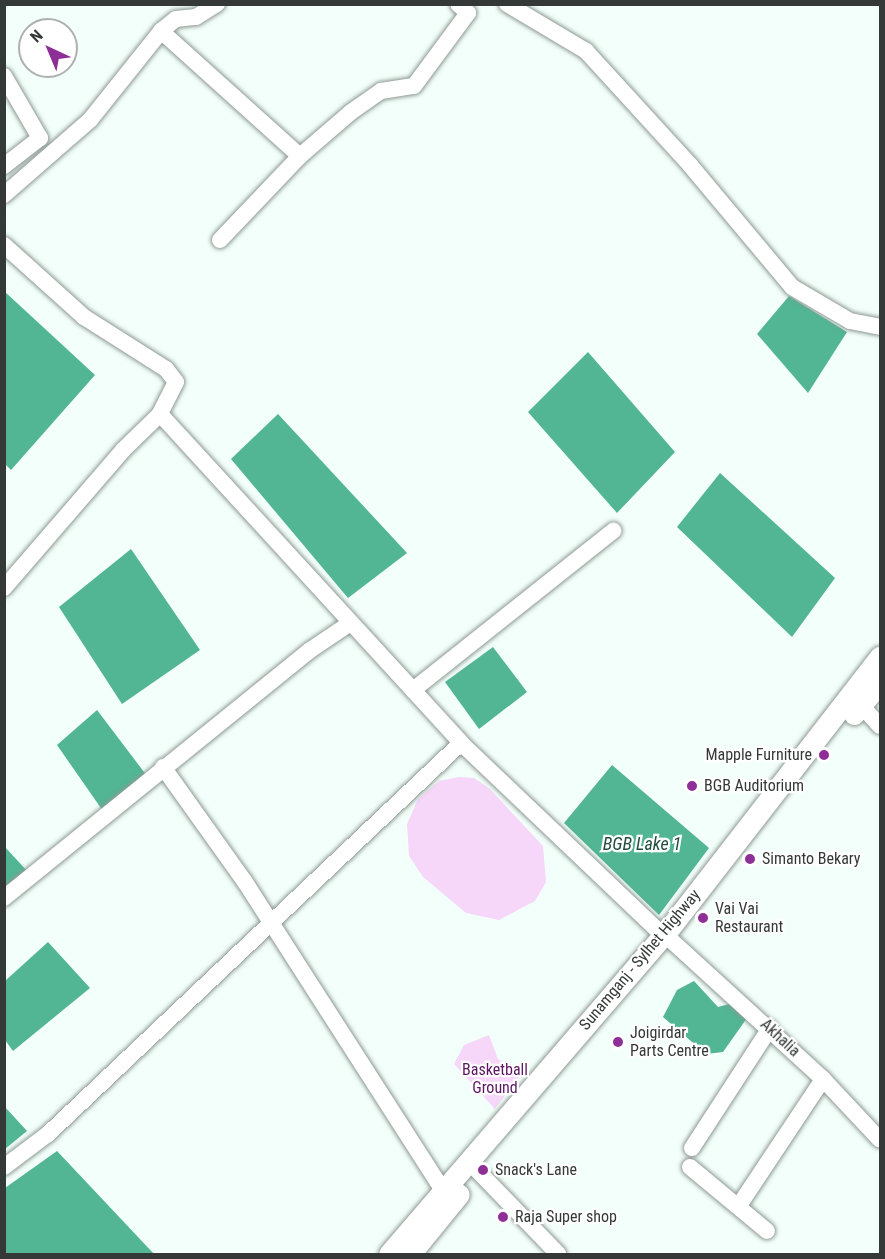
<!DOCTYPE html>
<style>
body{margin:0}
#map{position:relative;width:885px;height:1259px;overflow:hidden;background:#f3fffa;font-family:"Roboto Condensed",sans-serif}
div>[style]{position:absolute}
.green>*{inset:0;background:#f7d7f9}
.water>*{inset:0;background:#52b594}
.roads{filter:drop-shadow(0 0 2px #8e9994) drop-shadow(0 0 2px #8e9994)}
.minor>*{height:16px;margin:-8px;padding:0 8px;transform-origin:8px;border-radius:8px;background:#fff}
.major>*{height:21px;margin:-10.5px;padding:0 10.5px;transform-origin:10.5px;border-radius:10.5px;background:#fff}
.dots>*{width:16px;height:16px;translate:-50% -50%;box-sizing:border-box;border:3px solid #fff;border-radius:50%}
span{translate:-50% -50%;white-space:nowrap;text-align:center;line-height:1.15;-webkit-text-stroke:4.5px #fff;paint-order:stroke}
.poi-label{font-size:16px;color:#343836}
.right{translate:-100% -50%;text-align:right}
.left{translate:0 -50%;text-align:left}
.street-label{font-size:16px;color:#343836}
.park-label{font-size:16px;color:#5b1761}
.water-label{font-size:18px;color:#234e3f;font-style:italic}
.frame{position:absolute;inset:0;border:6px solid #343836;pointer-events:none}
.north{position:absolute;left:18px;top:18px;width:60px;height:60px;box-sizing:border-box;background:#fff;border:2px solid #aeafaf;border-radius:50%;rotate:316deg;font-size:16px;font-weight:700;line-height:24px;text-align:center;color:#343836}
.north::after{content:'';display:block;margin:auto;width:21px;height:27px;background:#8e2e97;clip-path:polygon(50% 0,100% 100%,50% 72%,0 100%)}
</style>
<div id="map">
<div class="green">
<i style="clip-path:polygon(459px 777px,474px 778px,489px 788px,543px 846px,546px 882px,535px 901px,499px 920px,466px 913px,423px 877px,409px 856px,407px 824px,418px 799px,439px 781px)"></i>
<i style="clip-path:polygon(489px 1035px,498px 1059px,522px 1073px,495px 1109px,454px 1064px,464px 1045px)"></i>
</div>
<div class="water">
<i style="clip-path:polygon(4px 291px,95px 375px,11px 470px,4px 463px)"></i>
<i style="clip-path:polygon(789px 296px,847px 332px,808px 393px,757px 334px)"></i>
<i style="clip-path:polygon(588px 352px,675px 452px,617px 513px,528px 412px)"></i>
<i style="clip-path:polygon(278px 414px,407px 553px,348px 598px,231px 459px)"></i>
<i style="clip-path:polygon(720px 473px,835px 578px,792px 637px,677px 527px)"></i>
<i style="clip-path:polygon(131px 549px,200px 650px,122px 704px,59px 607px)"></i>
<i style="clip-path:polygon(493px 647px,527px 692px,479px 729px,445px 682px)"></i>
<i style="clip-path:polygon(97px 710px,147px 776px,103px 811px,57px 745px)"></i>
<i style="clip-path:polygon(612px 765px,709px 848px,659px 915px,564px 823px)"></i>
<i style="clip-path:polygon(4px 846px,29px 873px,5px 888px)"></i>
<i style="clip-path:polygon(48px 942px,90px 988px,13px 1051px,5px 1040px,5px 981px)"></i>
<i style="clip-path:polygon(694px 981px,718px 1007px,729px 1004px,747px 1018px,723px 1052px,706px 1054px,663px 1017px,677px 990px)"></i>
<i style="clip-path:polygon(5px 1107px,27px 1131px,5px 1149px)"></i>
<i style="clip-path:polygon(57px 1151px,154px 1254px,5px 1254px,5px 1188px)"></i>
</div>
<div class="roads">
<div class="minor">
<i style="left:507px;top:4px;width:92px;rotate:30.7deg"></i>
<i style="left:586px;top:51px;width:154px;rotate:47.6deg"></i>
<i style="left:690px;top:165px;width:159px;rotate:50.1deg"></i>
<i style="left:792px;top:287px;width:67px;rotate:30.4deg"></i>
<i style="left:850px;top:321px;width:31px;rotate:11deg"></i>
<i style="left:161px;top:31px;width:187px;rotate:42deg"></i>
<i style="left:4px;top:76px;width:72px;rotate:59.9deg"></i>
<i style="left:40px;top:138px;width:46px;rotate:142.1deg"></i>
<i style="left:4px;top:195px;width:114px;rotate:-41.1deg"></i>
<i style="left:90px;top:120px;width:114px;rotate:-51.4deg"></i>
<i style="left:161px;top:31px;width:19px;rotate:-39deg"></i>
<i style="left:176px;top:19px;width:20px;rotate:-6deg"></i>
<i style="left:196px;top:17px;width:25px;rotate:-32deg"></i>
<i style="left:220px;top:240px;width:116px;rotate:-46.4deg"></i>
<i style="left:300px;top:156px;width:67px;rotate:-40.8deg"></i>
<i style="left:351px;top:112px;width:37px;rotate:-35deg"></i>
<i style="left:381px;top:91px;width:33px;rotate:-9deg"></i>
<i style="left:414px;top:86px;width:91px;rotate:-53.5deg"></i>
<i style="left:468px;top:13px;width:13px;rotate:-138deg"></i>
<i style="left:4px;top:245px;width:108px;rotate:42deg"></i>
<i style="left:84px;top:317px;width:97px;rotate:32.4deg"></i>
<i style="left:166px;top:369px;width:16px;rotate:52deg"></i>
<i style="left:176px;top:382px;width:36px;rotate:117deg"></i>
<i style="left:160px;top:414px;width:446px;rotate:47.5deg"></i>
<i style="left:461px;top:743px;width:280px;rotate:43.6deg"></i>
<i style="left:4px;top:588px;width:182px;rotate:-49.2deg"></i>
<i style="left:123px;top:450px;width:52px;rotate:-44.2deg"></i>
<i style="left:413px;top:690px;width:256px;rotate:-38.5deg"></i>
<i style="left:861px;top:705px;width:28px;rotate:48deg"></i>
<i style="left:163px;top:767px;width:141px;rotate:54.5deg"></i>
<i style="left:245px;top:882px;width:367px;rotate:57.3deg"></i>
<i style="left:4px;top:898px;width:392px;rotate:-39deg"></i>
<i style="left:309px;top:651px;width:48px;rotate:-34deg"></i>
<i style="left:673px;top:942px;width:203px;rotate:42.4deg"></i>
<i style="left:823px;top:1079px;width:83px;rotate:46.9deg"></i>
<i style="left:692px;top:1148px;width:143px;rotate:-57deg"></i>
<i style="left:4px;top:1167px;width:55px;rotate:-36.9deg"></i>
<i style="left:48px;top:1134px;width:569px;rotate:-43.43deg"></i>
<i style="left:690px;top:1167px;width:100px;rotate:39.7deg"></i>
<i style="left:477px;top:1170px;width:117px;rotate:46deg"></i>
<i style="left:740px;top:1204px;width:150px;rotate:-56.4deg"></i>
</div>
<div class="major">
<i style="left:854px;top:714px;width:41px;rotate:-50.9deg"></i>
<i style="left:389px;top:1254px;width:428px;rotate:-49.3deg"></i>
<i style="left:668px;top:930px;width:346px;rotate:-52.2deg"></i>
<i style="left:410px;top:1254px;width:77px;rotate:-50.8deg"></i>
</div>
</div>
<div class="dots">
<i style="left:824px;top:755px;background:#8e2e97"></i>
<i style="left:692px;top:786px;background:#8e2e97"></i>
<i style="left:750px;top:859px;background:#8e2e97"></i>
<i style="left:703px;top:918px;background:#8e2e97"></i>
<i style="left:618px;top:1042px;background:#8e2e97"></i>
<i style="left:483px;top:1170px;background:#8e2e97"></i>
<i style="left:503px;top:1217px;background:#8e2e97"></i>
</div>
<div class="poi-label">
<span class="right" style="left:812px;top:755px">Mapple Furniture</span>
<span class="left" style="left:704px;top:786px">BGB Auditorium</span>
<span class="left" style="left:762px;top:859px">Simanto Bekary</span>
<span class="left" style="left:715px;top:918px">Vai Vai<br>Restaurant</span>
<span class="left" style="left:630px;top:1042px">Joigirdar<br>Parts Centre</span>
<span class="left" style="left:495px;top:1170px">Snack's Lane</span>
<span class="left" style="left:515px;top:1217px">Raja Super shop</span>
</div>
<div class="street-label">
<span style="left:640px;top:960px;rotate:-50deg">Sunamganj - Sylhet Highway</span>
<span style="left:780px;top:1038px;rotate:43deg">Akhalia</span>
</div>
<div class="park-label">
<span style="left:495px;top:1079px">Basketball<br>Ground</span>
</div>
<div class="water-label">
<span style="left:642px;top:844px">BGB Lake 1</span>
</div>
<div class="frame"></div>
<div class="north">N</div>
</div>
